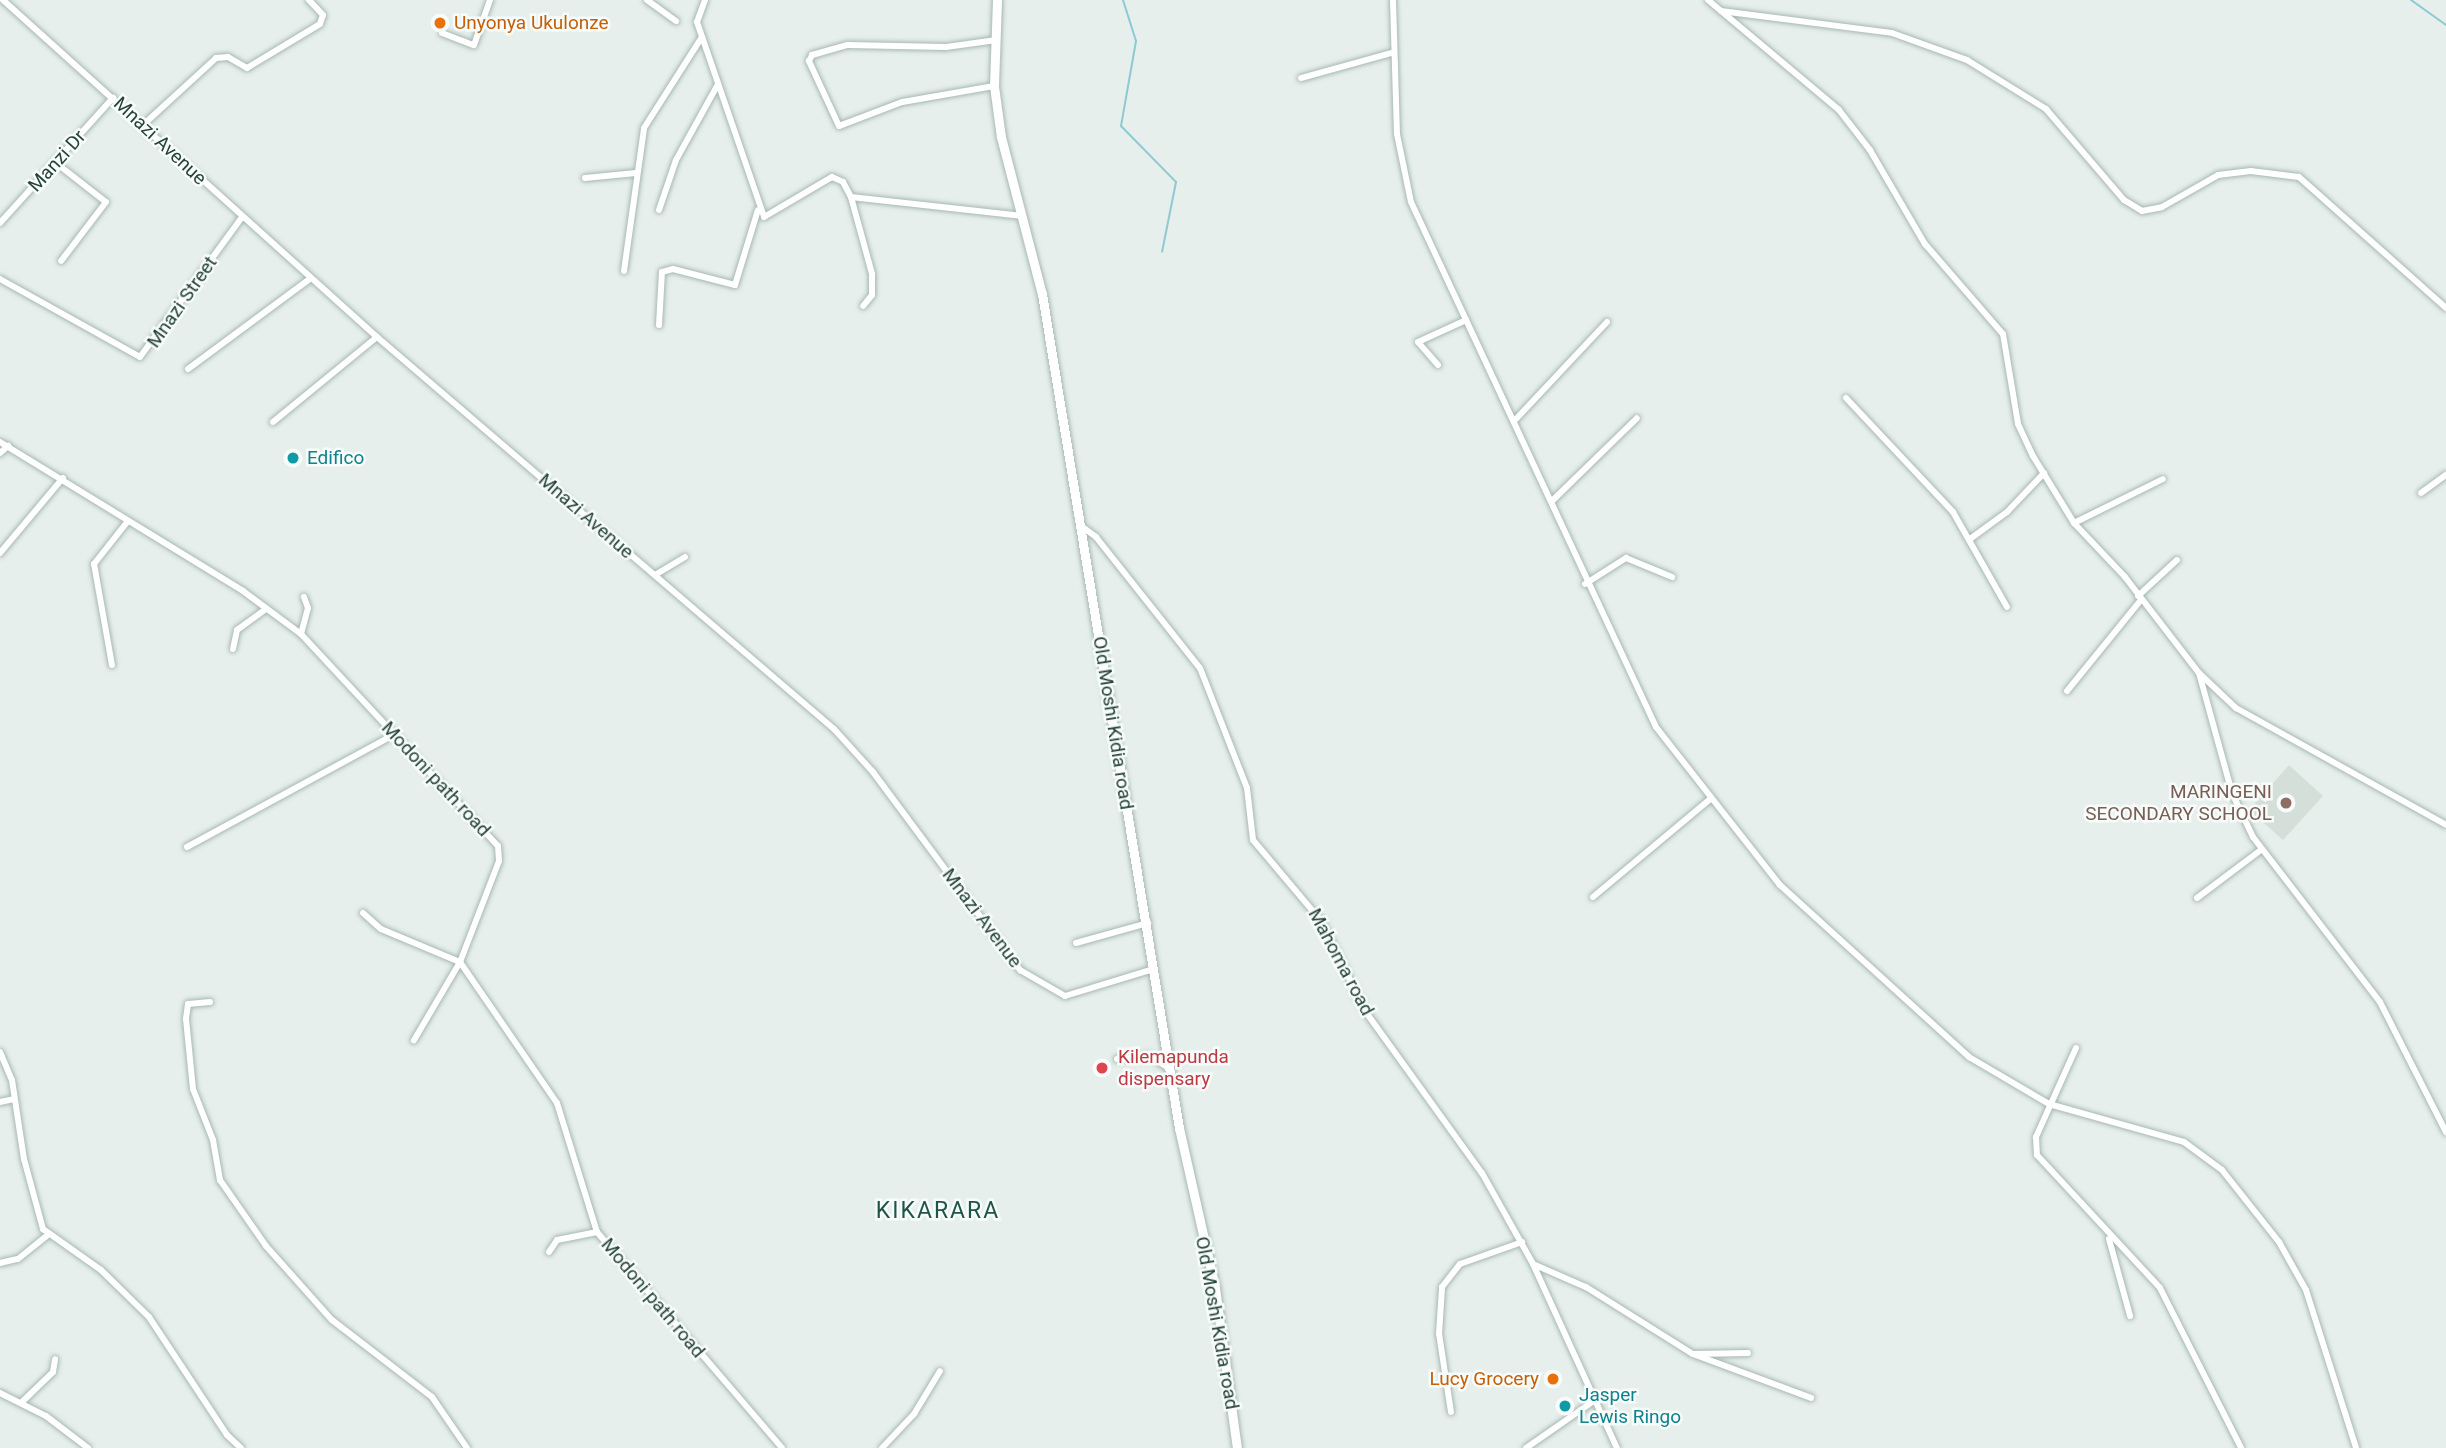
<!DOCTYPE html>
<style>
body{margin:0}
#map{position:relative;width:2446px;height:1448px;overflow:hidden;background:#e6efeb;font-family:Roboto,sans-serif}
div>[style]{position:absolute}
.built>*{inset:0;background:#d4dfda}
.stream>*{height:2px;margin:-1px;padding:0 1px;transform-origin:1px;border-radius:1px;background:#8ec9d4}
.roads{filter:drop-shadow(0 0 2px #a8b8b2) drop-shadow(0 0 2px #a8b8b2)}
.street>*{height:6px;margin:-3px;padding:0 3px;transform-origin:3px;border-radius:3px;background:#fff}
.secondary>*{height:9px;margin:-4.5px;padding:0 4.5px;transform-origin:4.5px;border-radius:4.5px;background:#fff}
.dots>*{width:19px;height:19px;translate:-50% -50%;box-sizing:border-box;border:4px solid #f7fbf9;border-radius:50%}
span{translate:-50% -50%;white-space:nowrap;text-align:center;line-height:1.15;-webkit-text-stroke:5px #f7fbf9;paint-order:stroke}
.food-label{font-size:19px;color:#c56008}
.left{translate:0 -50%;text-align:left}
.right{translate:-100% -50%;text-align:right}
.street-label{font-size:19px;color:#24423a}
.culture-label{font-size:19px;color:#0d838f}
.education-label{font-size:19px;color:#785e54}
.health-label{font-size:19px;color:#be3a42}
.quarter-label{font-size:23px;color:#1f5548;letter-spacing:2px}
</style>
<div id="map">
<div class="built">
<i style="clip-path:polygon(2289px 765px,2323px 796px,2283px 840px,2249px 810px)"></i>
</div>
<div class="stream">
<i style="left:1123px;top:0;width:43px;rotate:72.4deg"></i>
<i style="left:1136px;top:41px;width:86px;rotate:100deg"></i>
<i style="left:1121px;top:126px;width:78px;rotate:45.5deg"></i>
<i style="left:1176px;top:182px;width:71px;rotate:101.3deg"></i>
<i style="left:2411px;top:0;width:43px;rotate:35.5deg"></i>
</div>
<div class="roads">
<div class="street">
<i style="left:3px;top:0;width:503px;rotate:42.02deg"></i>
<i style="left:377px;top:337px;width:602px;rotate:40.62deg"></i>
<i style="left:834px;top:729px;width:58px;rotate:47.8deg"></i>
<i style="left:873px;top:772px;width:247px;rotate:53.4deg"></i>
<i style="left:1020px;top:970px;width:52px;rotate:30deg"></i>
<i style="left:1065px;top:996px;width:93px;rotate:-16.9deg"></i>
<i style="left:647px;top:0;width:36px;rotate:36deg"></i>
<i style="left:705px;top:0;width:23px;rotate:110deg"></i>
<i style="left:697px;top:22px;width:206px;rotate:71deg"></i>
<i style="left:764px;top:217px;width:79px;rotate:-30.5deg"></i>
<i style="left:832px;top:177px;width:12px;rotate:24deg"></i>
<i style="left:843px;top:182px;width:17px;rotate:62deg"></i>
<i style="left:851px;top:197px;width:173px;rotate:6.3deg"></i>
<i style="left:1393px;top:0;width:134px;rotate:88.3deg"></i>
<i style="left:1397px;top:134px;width:69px;rotate:78.4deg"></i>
<i style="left:1411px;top:202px;width:579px;rotate:64.98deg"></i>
<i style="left:1656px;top:727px;width:201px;rotate:51.9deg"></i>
<i style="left:1780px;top:885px;width:256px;rotate:42.3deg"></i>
<i style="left:1969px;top:1057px;width:93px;rotate:30.4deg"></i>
<i style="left:2049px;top:1104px;width:140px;rotate:15.7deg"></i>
<i style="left:2184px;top:1142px;width:47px;rotate:36.4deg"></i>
<i style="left:2222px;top:1170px;width:92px;rotate:51.6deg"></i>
<i style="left:2279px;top:1242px;width:55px;rotate:60.6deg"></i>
<i style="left:2306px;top:1290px;width:166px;rotate:72.4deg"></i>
<i style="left:1708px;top:0;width:171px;rotate:40deg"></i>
<i style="left:1839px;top:110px;width:51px;rotate:52.2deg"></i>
<i style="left:1870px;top:150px;width:109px;rotate:59.7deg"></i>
<i style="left:1925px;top:244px;width:119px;rotate:49.1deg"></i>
<i style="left:2003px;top:334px;width:91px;rotate:80.5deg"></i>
<i style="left:2018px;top:424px;width:35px;rotate:65deg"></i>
<i style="left:2033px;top:456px;width:79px;rotate:58.5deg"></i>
<i style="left:2074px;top:523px;width:74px;rotate:46.6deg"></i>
<i style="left:2125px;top:577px;width:121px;rotate:52.4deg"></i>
<i style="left:2199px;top:673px;width:124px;rotate:74.6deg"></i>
<i style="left:2232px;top:793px;width:49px;rotate:64.5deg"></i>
<i style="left:2253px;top:837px;width:208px;rotate:52.4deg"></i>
<i style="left:2380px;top:1002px;width:146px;rotate:63.1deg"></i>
<i style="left:1721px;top:11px;width:172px;rotate:7.3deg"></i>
<i style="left:1892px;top:33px;width:80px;rotate:19.8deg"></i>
<i style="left:1967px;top:60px;width:93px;rotate:31.8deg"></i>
<i style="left:2046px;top:109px;width:120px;rotate:49.4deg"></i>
<i style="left:2124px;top:200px;width:21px;rotate:31deg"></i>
<i style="left:2142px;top:211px;width:20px;rotate:-11deg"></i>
<i style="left:2162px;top:207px;width:64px;rotate:-29.7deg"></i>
<i style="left:2218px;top:175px;width:33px;rotate:-7deg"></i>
<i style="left:2251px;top:171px;width:48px;rotate:7.1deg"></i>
<i style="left:2299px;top:177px;width:197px;rotate:41.7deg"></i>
<i style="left:442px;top:33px;width:34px;rotate:21deg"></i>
<i style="left:474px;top:45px;width:48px;rotate:-70.4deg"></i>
<i style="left:1301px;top:78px;width:93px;rotate:-15.5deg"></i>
<i style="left:994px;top:86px;width:93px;rotate:170.1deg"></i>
<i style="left:902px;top:102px;width:67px;rotate:159.1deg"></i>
<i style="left:839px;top:126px;width:72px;rotate:-114.8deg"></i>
<i style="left:809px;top:61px;width:7px;rotate:-63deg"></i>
<i style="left:812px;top:55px;width:37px;rotate:-16deg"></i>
<i style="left:848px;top:45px;width:98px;rotate:1.2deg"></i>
<i style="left:946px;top:47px;width:51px;rotate:-7.8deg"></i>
<i style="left:143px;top:125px;width:99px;rotate:-42.5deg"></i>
<i style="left:216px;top:58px;width:12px;rotate:-5deg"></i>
<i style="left:228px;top:57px;width:22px;rotate:30deg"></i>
<i style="left:247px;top:68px;width:85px;rotate:-31.1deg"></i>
<i style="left:320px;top:24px;width:9px;rotate:-72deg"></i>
<i style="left:323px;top:15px;width:21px;rotate:-133deg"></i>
<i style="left:56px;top:163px;width:63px;rotate:38deg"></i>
<i style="left:106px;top:202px;width:74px;rotate:127.3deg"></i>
<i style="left:585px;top:178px;width:51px;rotate:-5.6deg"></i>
<i style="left:851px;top:197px;width:80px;rotate:74.7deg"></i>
<i style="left:872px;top:274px;width:21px;rotate:90deg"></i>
<i style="left:872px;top:295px;width:14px;rotate:129deg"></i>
<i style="left:659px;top:210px;width:53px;rotate:-71.2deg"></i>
<i style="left:676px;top:160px;width:85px;rotate:-61deg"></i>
<i style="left:0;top:223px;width:169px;rotate:-47.9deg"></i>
<i style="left:624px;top:271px;width:144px;rotate:-82deg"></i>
<i style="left:644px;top:128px;width:108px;rotate:-57.5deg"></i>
<i style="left:0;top:279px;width:160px;rotate:29.1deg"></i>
<i style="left:140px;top:357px;width:173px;rotate:-53.9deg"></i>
<i style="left:659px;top:325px;width:53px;rotate:-86.8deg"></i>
<i style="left:662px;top:272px;width:11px;rotate:-15deg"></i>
<i style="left:673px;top:269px;width:64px;rotate:14.5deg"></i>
<i style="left:735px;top:285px;width:78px;rotate:-73deg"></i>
<i style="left:1438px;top:365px;width:30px;rotate:-131deg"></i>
<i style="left:1418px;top:342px;width:53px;rotate:-24.6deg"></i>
<i style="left:188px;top:369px;width:153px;rotate:-36.5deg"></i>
<i style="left:1846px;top:398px;width:156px;rotate:46.8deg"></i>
<i style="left:1953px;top:512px;width:109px;rotate:60.4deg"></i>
<i style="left:1516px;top:419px;width:133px;rotate:-46.8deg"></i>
<i style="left:273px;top:422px;width:134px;rotate:-39.3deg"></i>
<i style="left:0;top:442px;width:285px;rotate:31.5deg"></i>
<i style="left:243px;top:591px;width:72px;rotate:36.6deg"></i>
<i style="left:301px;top:634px;width:289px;rotate:47.1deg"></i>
<i style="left:498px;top:846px;width:15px;rotate:86deg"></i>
<i style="left:499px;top:861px;width:108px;rotate:111.1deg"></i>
<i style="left:460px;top:962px;width:171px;rotate:55.5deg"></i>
<i style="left:557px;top:1103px;width:135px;rotate:72.8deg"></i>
<i style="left:597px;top:1232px;width:284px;rotate:49.4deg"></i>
<i style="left:0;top:453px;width:11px;rotate:-41deg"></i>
<i style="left:2421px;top:493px;width:31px;rotate:-36deg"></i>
<i style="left:1553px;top:500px;width:117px;rotate:-44.3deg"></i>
<i style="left:2074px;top:523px;width:99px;rotate:-26.3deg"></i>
<i style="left:1081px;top:526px;width:19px;rotate:36deg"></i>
<i style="left:1096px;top:537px;width:167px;rotate:51.6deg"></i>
<i style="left:1200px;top:668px;width:129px;rotate:68.6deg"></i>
<i style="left:1247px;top:788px;width:52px;rotate:83.4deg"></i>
<i style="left:1253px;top:840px;width:107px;rotate:49.9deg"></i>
<i style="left:1322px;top:922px;width:99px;rotate:64.2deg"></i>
<i style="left:1365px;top:1011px;width:200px;rotate:54.2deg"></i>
<i style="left:1482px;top:1173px;width:104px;rotate:60.7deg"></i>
<i style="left:1533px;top:1264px;width:202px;rotate:65.5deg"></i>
<i style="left:1970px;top:539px;width:46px;rotate:-36.1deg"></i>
<i style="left:2007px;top:512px;width:54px;rotate:-46.5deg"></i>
<i style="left:0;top:553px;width:98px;rotate:-50deg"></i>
<i style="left:655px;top:575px;width:35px;rotate:-31deg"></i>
<i style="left:1585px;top:584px;width:49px;rotate:-32.4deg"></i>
<i style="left:1626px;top:558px;width:50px;rotate:22.4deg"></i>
<i style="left:2138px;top:596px;width:53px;rotate:-42.7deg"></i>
<i style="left:301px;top:634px;width:27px;rotate:-75deg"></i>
<i style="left:308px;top:608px;width:12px;rotate:-110deg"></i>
<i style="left:233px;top:649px;width:19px;rotate:-78deg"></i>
<i style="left:237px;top:630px;width:36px;rotate:-36deg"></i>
<i style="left:112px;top:665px;width:103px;rotate:-100.1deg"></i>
<i style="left:94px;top:564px;width:55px;rotate:-51.7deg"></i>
<i style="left:2200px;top:674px;width:50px;rotate:43.4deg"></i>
<i style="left:2236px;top:708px;width:240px;rotate:29.1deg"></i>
<i style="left:2067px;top:691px;width:117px;rotate:-50.9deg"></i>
<i style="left:187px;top:847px;width:234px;rotate:-28.5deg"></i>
<i style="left:1593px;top:897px;width:153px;rotate:-39.9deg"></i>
<i style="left:2197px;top:898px;width:80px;rotate:-36.9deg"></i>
<i style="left:363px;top:913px;width:24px;rotate:42deg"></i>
<i style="left:381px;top:929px;width:86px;rotate:22.7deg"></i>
<i style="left:460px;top:962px;width:91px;rotate:120.5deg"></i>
<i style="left:1076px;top:943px;width:75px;rotate:-15.5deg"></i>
<i style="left:210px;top:1002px;width:22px;rotate:175deg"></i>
<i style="left:188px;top:1004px;width:15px;rotate:98deg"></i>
<i style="left:186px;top:1019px;width:70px;rotate:84.3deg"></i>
<i style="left:193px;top:1089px;width:55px;rotate:68.6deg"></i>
<i style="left:213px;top:1140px;width:41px;rotate:80.1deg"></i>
<i style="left:220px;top:1180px;width:80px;rotate:55.1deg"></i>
<i style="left:266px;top:1246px;width:99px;rotate:48.3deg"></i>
<i style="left:332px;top:1320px;width:126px;rotate:37.6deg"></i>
<i style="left:432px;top:1397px;width:62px;rotate:55.5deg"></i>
<i style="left:2076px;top:1048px;width:98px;rotate:114.2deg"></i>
<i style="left:2036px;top:1137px;width:18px;rotate:87deg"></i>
<i style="left:2037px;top:1155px;width:181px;rotate:47.2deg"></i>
<i style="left:2160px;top:1288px;width:179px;rotate:63.1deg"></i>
<i style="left:0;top:1052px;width:30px;rotate:67deg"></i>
<i style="left:12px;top:1080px;width:80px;rotate:81.4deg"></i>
<i style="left:24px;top:1159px;width:73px;rotate:74.8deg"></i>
<i style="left:43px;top:1229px;width:71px;rotate:35.3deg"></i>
<i style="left:101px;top:1270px;width:67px;rotate:44.4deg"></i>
<i style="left:149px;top:1317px;width:141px;rotate:56.5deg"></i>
<i style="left:227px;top:1435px;width:19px;rotate:43deg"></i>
<i style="left:1117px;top:1059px;width:33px;rotate:-5deg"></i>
<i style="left:1150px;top:1056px;width:24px;rotate:33deg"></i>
<i style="left:0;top:1102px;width:14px;rotate:-12deg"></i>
<i style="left:2109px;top:1239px;width:80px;rotate:74.7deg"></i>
<i style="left:549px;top:1252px;width:14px;rotate:-56deg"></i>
<i style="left:557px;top:1240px;width:41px;rotate:-11.3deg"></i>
<i style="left:0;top:1263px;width:18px;rotate:-13deg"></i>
<i style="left:18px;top:1259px;width:38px;rotate:-39deg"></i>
<i style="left:1533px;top:1264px;width:58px;rotate:23.5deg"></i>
<i style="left:1586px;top:1287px;width:126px;rotate:32.1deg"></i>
<i style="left:1693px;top:1354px;width:126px;rotate:20.4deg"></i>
<i style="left:1695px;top:1354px;width:53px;rotate:-1.1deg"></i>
<i style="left:0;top:1393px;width:51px;rotate:26.6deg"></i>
<i style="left:46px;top:1416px;width:53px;rotate:37.3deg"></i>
<i style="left:22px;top:1402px;width:43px;rotate:-44.1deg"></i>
<i style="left:53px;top:1372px;width:13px;rotate:-81deg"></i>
<i style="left:1451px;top:1412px;width:79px;rotate:-98.7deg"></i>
<i style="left:1439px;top:1334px;width:47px;rotate:-86.3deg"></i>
<i style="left:1442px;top:1287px;width:29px;rotate:-52deg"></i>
<i style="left:1460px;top:1264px;width:66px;rotate:-19.5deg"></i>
<i style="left:882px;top:1448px;width:47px;rotate:-46.7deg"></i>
<i style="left:914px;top:1414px;width:50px;rotate:-58.8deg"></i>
<i style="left:1526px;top:1448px;width:84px;rotate:-34.8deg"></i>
</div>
<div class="secondary">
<i style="left:997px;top:0;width:86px;rotate:92deg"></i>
<i style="left:994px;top:86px;width:51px;rotate:82.2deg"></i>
<i style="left:1001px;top:137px;width:162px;rotate:75.4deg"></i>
<i style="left:1042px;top:294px;width:845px;rotate:80.67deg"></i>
<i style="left:1179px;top:1128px;width:164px;rotate:77.3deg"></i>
<i style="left:1215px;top:1288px;width:162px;rotate:82.2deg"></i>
</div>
</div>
<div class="dots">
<i style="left:440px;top:23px;background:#e8710a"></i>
<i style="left:293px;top:458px;background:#0f9aa8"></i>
<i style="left:2286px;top:803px;background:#8d6e63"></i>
<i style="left:1102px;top:1068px;background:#e0444e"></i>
<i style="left:1553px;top:1379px;background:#e8710a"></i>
<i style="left:1565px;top:1406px;background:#0f9aa8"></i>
</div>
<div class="food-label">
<span class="left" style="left:454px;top:23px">Unyonya Ukulonze</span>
<span class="right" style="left:1539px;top:1379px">Lucy Grocery</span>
</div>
<div class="street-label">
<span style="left:160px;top:141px;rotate:43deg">Mnazi Avenue</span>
<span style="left:57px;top:161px;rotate:-48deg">Manzi Dr</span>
<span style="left:182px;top:302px;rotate:-55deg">Mnazi Street</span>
<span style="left:586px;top:516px;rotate:41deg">Mnazi Avenue</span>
<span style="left:1113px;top:723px;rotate:81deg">Old Moshi Kidia road</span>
<span style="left:436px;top:779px;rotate:47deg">Modoni path road</span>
<span style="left:982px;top:918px;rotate:53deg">Mnazi Avenue</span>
<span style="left:1341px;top:962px;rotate:62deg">Mahoma road</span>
<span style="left:653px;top:1298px;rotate:50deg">Modoni path road</span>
<span style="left:1217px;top:1323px;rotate:80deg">Old Moshi Kidia road</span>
</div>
<div class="culture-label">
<span class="left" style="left:307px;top:458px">Edifico</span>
<span class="left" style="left:1579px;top:1406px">Jasper<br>Lewis Ringo</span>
</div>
<div class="education-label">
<span class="right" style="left:2272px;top:803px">MARINGENI<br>SECONDARY SCHOOL</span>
</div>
<div class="health-label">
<span class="left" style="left:1118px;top:1068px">Kilemapunda<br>dispensary</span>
</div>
<div class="quarter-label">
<span style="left:938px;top:1211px">KIKARARA</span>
</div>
</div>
